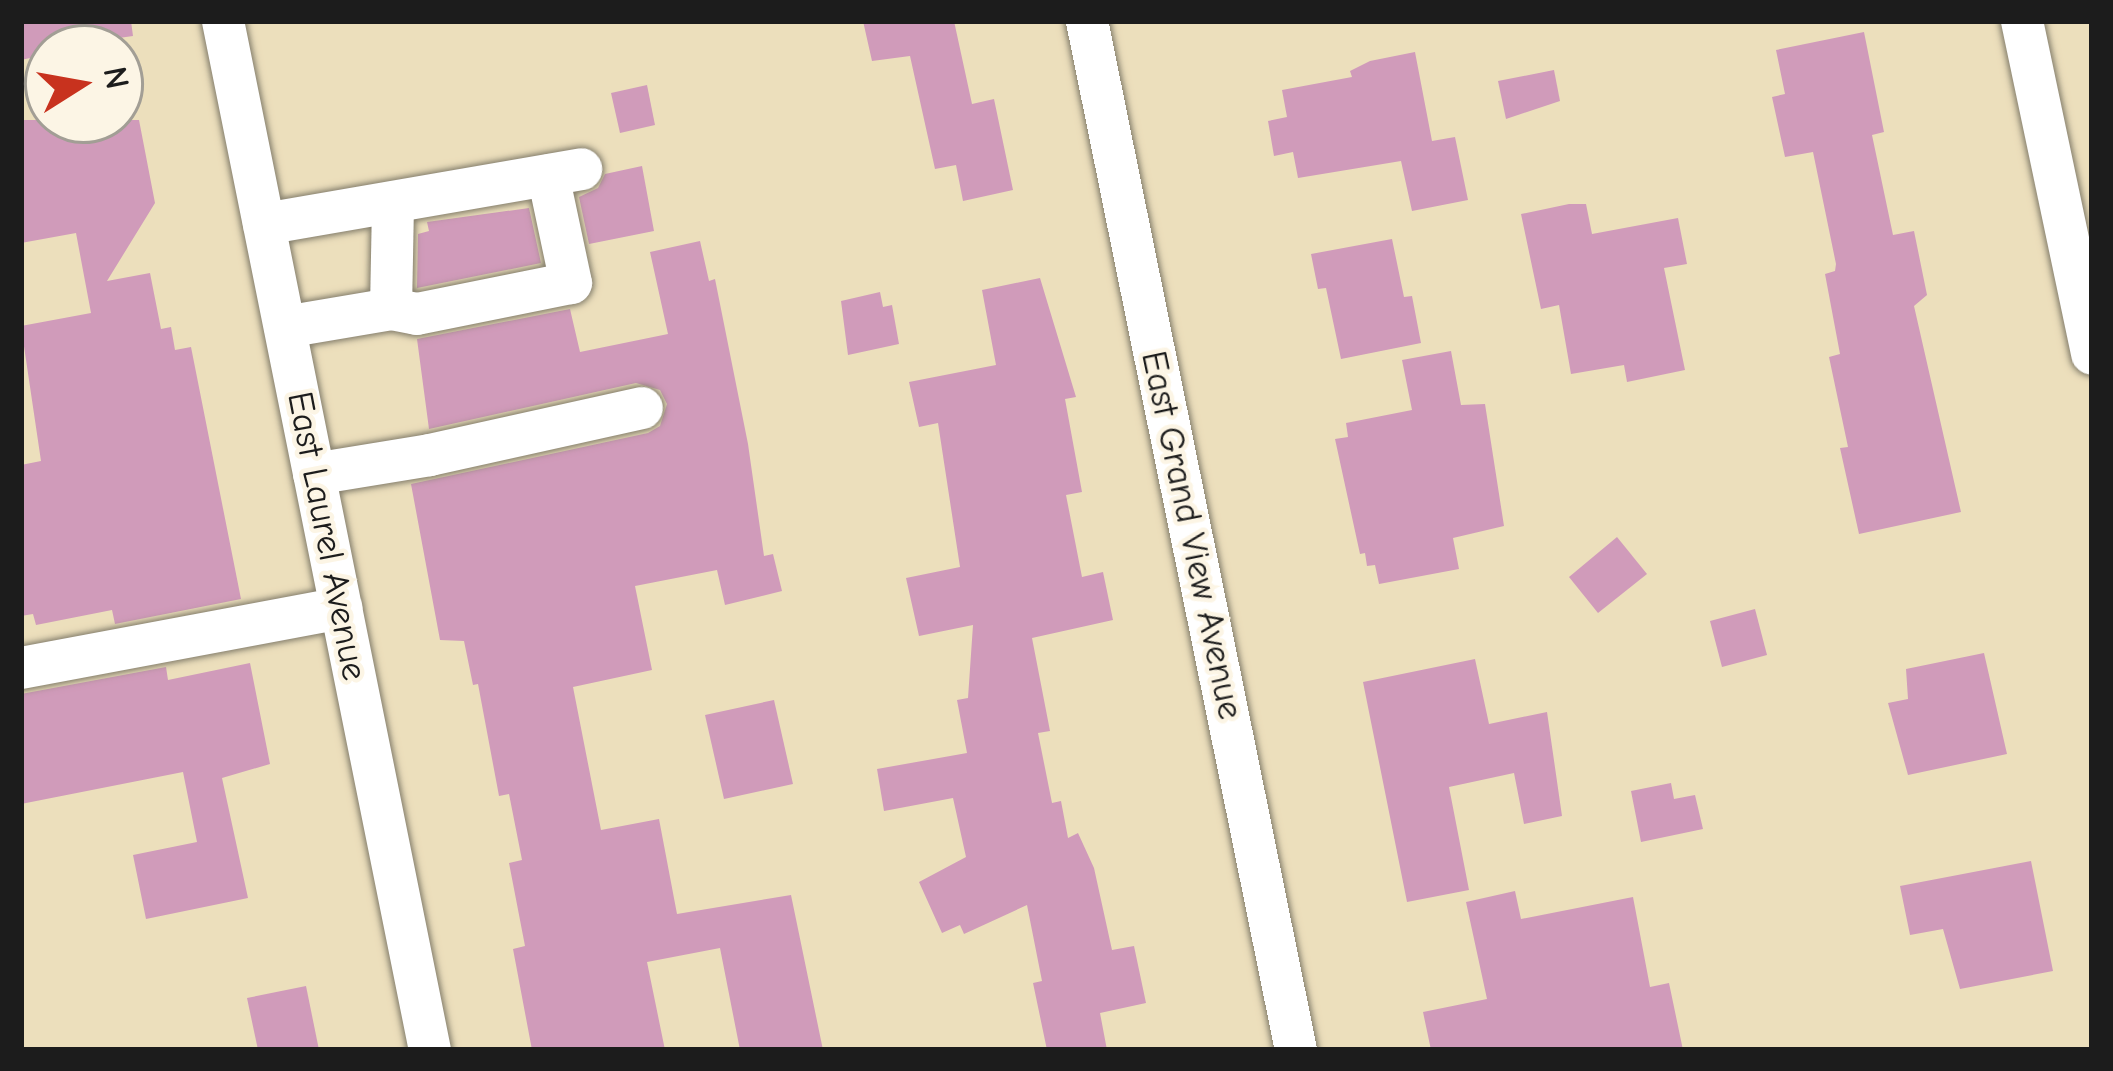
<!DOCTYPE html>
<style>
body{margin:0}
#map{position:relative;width:2113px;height:1071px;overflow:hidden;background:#ecdfbc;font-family:"Comic Neue",sans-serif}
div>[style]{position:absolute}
.building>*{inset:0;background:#d09bba}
.roads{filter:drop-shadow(0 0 3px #847e6c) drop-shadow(0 0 3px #847e6c)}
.minor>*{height:42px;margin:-21px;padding:0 21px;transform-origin:21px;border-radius:21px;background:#fff}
span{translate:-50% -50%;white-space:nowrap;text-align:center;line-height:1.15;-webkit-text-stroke:9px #fcf5e5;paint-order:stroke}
.street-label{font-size:36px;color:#1c1c1c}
.frame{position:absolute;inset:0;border:24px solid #1c1c1c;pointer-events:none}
.north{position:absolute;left:24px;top:24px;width:120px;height:120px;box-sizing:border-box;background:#fcf5e5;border:3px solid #a29e95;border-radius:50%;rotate:79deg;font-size:33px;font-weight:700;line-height:48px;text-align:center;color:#1c1c1c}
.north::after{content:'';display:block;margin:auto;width:42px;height:54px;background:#c8321e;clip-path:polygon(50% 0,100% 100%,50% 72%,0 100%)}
</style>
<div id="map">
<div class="building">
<i style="clip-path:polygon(21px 21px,131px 21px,133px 36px,48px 48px,48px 54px,21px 60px)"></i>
<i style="clip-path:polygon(863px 21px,954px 21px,972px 104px,994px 99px,1013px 190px,963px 201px,956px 165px,935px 169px,910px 56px,872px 61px)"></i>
<i style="clip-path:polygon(1864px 32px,1884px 132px,1872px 135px,1893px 235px,1914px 231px,1927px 295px,1914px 306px,1961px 512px,1859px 534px,1840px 448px,1848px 447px,1829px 357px,1840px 354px,1825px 274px,1835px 271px,1836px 264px,1813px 152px,1785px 157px,1772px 97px,1785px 94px,1776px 50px)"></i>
<i style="clip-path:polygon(1415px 52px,1432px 141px,1455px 137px,1468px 200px,1412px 211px,1401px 161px,1298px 178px,1293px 152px,1274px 156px,1268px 121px,1287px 117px,1282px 90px,1352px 77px,1350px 71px,1370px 61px)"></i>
<i style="clip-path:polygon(1554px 70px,1560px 101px,1506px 119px,1498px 81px)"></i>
<i style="clip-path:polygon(647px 85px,655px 125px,620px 133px,611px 93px)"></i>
<i style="clip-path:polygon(21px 120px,139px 120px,155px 203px,107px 281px,150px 273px,161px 329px,171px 327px,175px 350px,191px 347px,241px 599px,115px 624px,112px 610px,36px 625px,33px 614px,21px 616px,21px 465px,41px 461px,21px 326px,91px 313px,76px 233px,21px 243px)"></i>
<i style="clip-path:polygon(642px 166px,654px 231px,589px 244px,579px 197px,598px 188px,605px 174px)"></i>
<i style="clip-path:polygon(1569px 204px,1586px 204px,1592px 234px,1678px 218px,1687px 264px,1664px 268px,1685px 370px,1627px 382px,1624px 365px,1571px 374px,1559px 305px,1541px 309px,1521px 214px)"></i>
<i style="clip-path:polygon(529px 208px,541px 263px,417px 288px,418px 234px,429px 231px,427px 222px)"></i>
<i style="clip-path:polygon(1392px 239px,1404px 297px,1412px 296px,1421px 343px,1341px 359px,1326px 288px,1318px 289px,1311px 254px)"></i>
<i style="clip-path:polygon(700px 241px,709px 281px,715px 279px,748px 444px,764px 556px,773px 554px,782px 591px,725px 605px,717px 570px,635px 586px,652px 670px,573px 687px,601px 830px,659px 819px,677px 914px,791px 895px,823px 1050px,740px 1050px,720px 948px,647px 962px,665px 1050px,532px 1050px,513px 949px,525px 946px,509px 863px,522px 860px,509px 794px,499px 796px,478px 684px,473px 685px,464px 641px,440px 640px,411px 484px,648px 433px,660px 426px,667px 404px,660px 390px,636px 383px,429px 429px,417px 339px,570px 309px,580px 352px,668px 334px,650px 252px)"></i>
<i style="clip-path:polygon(1040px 278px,1076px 397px,1065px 399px,1082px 492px,1066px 495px,1082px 577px,1103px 572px,1113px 620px,1032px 638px,1050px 731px,1038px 733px,1052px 803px,1061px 801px,1068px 838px,1078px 833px,1094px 868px,1112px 950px,1134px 946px,1146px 1003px,1100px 1013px,1107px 1050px,1047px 1050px,1033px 983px,1042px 981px,1027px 905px,964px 934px,960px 925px,942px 933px,919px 882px,966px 857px,953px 798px,884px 811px,877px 769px,967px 753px,957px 700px,968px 698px,973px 625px,919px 636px,906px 578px,960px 567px,938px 423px,919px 427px,909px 382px,996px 365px,982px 290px)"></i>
<i style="clip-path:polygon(880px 292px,883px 307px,892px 305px,899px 344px,848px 355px,841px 301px)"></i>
<i style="clip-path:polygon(1451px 351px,1461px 405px,1485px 404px,1504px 526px,1453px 538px,1459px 569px,1379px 584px,1375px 565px,1367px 566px,1365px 553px,1360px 554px,1335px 439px,1348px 437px,1346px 423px,1412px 410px,1402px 360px)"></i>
<i style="clip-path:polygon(1617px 537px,1647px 574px,1598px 613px,1569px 577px)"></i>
<i style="clip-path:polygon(1755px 609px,1767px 655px,1722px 667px,1710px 621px)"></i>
<i style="clip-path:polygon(1984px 653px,2007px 754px,1908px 775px,1888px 703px,1908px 699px,1906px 669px)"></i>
<i style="clip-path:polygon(1475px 659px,1489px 724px,1547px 712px,1562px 816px,1524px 824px,1514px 773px,1449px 787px,1469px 890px,1407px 902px,1363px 682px)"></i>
<i style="clip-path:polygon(250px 663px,270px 764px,222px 778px,248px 898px,146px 919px,133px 855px,197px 842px,183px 772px,21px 804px,21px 694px,166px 667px,168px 680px)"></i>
<i style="clip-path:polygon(774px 700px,793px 784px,724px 799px,705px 715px)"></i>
<i style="clip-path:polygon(1671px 783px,1674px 799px,1695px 795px,1703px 829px,1641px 842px,1631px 791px)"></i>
<i style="clip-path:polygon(2031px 861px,2053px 971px,1960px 989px,1943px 929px,1910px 935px,1900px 886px)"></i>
<i style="clip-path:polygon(1515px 891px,1521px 919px,1633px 897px,1650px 987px,1669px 983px,1683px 1050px,1431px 1050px,1423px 1012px,1487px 999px,1466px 902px)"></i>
<i style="clip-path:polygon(306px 986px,319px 1050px,258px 1050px,247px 998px)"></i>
</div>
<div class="roads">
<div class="minor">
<i style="left:223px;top:21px;width:1050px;rotate:78.63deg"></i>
<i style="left:1087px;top:21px;width:1050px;rotate:78.52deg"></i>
<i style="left:2022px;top:21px;width:340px;rotate:78.1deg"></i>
<i style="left:264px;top:224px;width:322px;rotate:-9.8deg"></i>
<i style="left:391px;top:309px;width:26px;rotate:11deg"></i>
<i style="left:417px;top:314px;width:157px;rotate:-11.4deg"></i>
<i style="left:571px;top:283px;width:110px;rotate:-102deg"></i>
<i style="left:285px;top:327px;width:108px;rotate:-9.6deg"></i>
<i style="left:391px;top:309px;width:106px;rotate:-88.9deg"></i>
<i style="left:314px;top:474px;width:118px;rotate:-9.3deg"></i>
<i style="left:430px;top:455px;width:217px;rotate:-12.5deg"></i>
<i style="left:21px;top:668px;width:326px;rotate:-10.6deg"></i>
</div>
</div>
<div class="street-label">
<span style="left:1192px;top:535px;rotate:78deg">East Grand View Avenue</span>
<span style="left:327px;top:536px;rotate:79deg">East Laurel Avenue</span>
</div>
<div class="frame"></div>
<div class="north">N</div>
</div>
